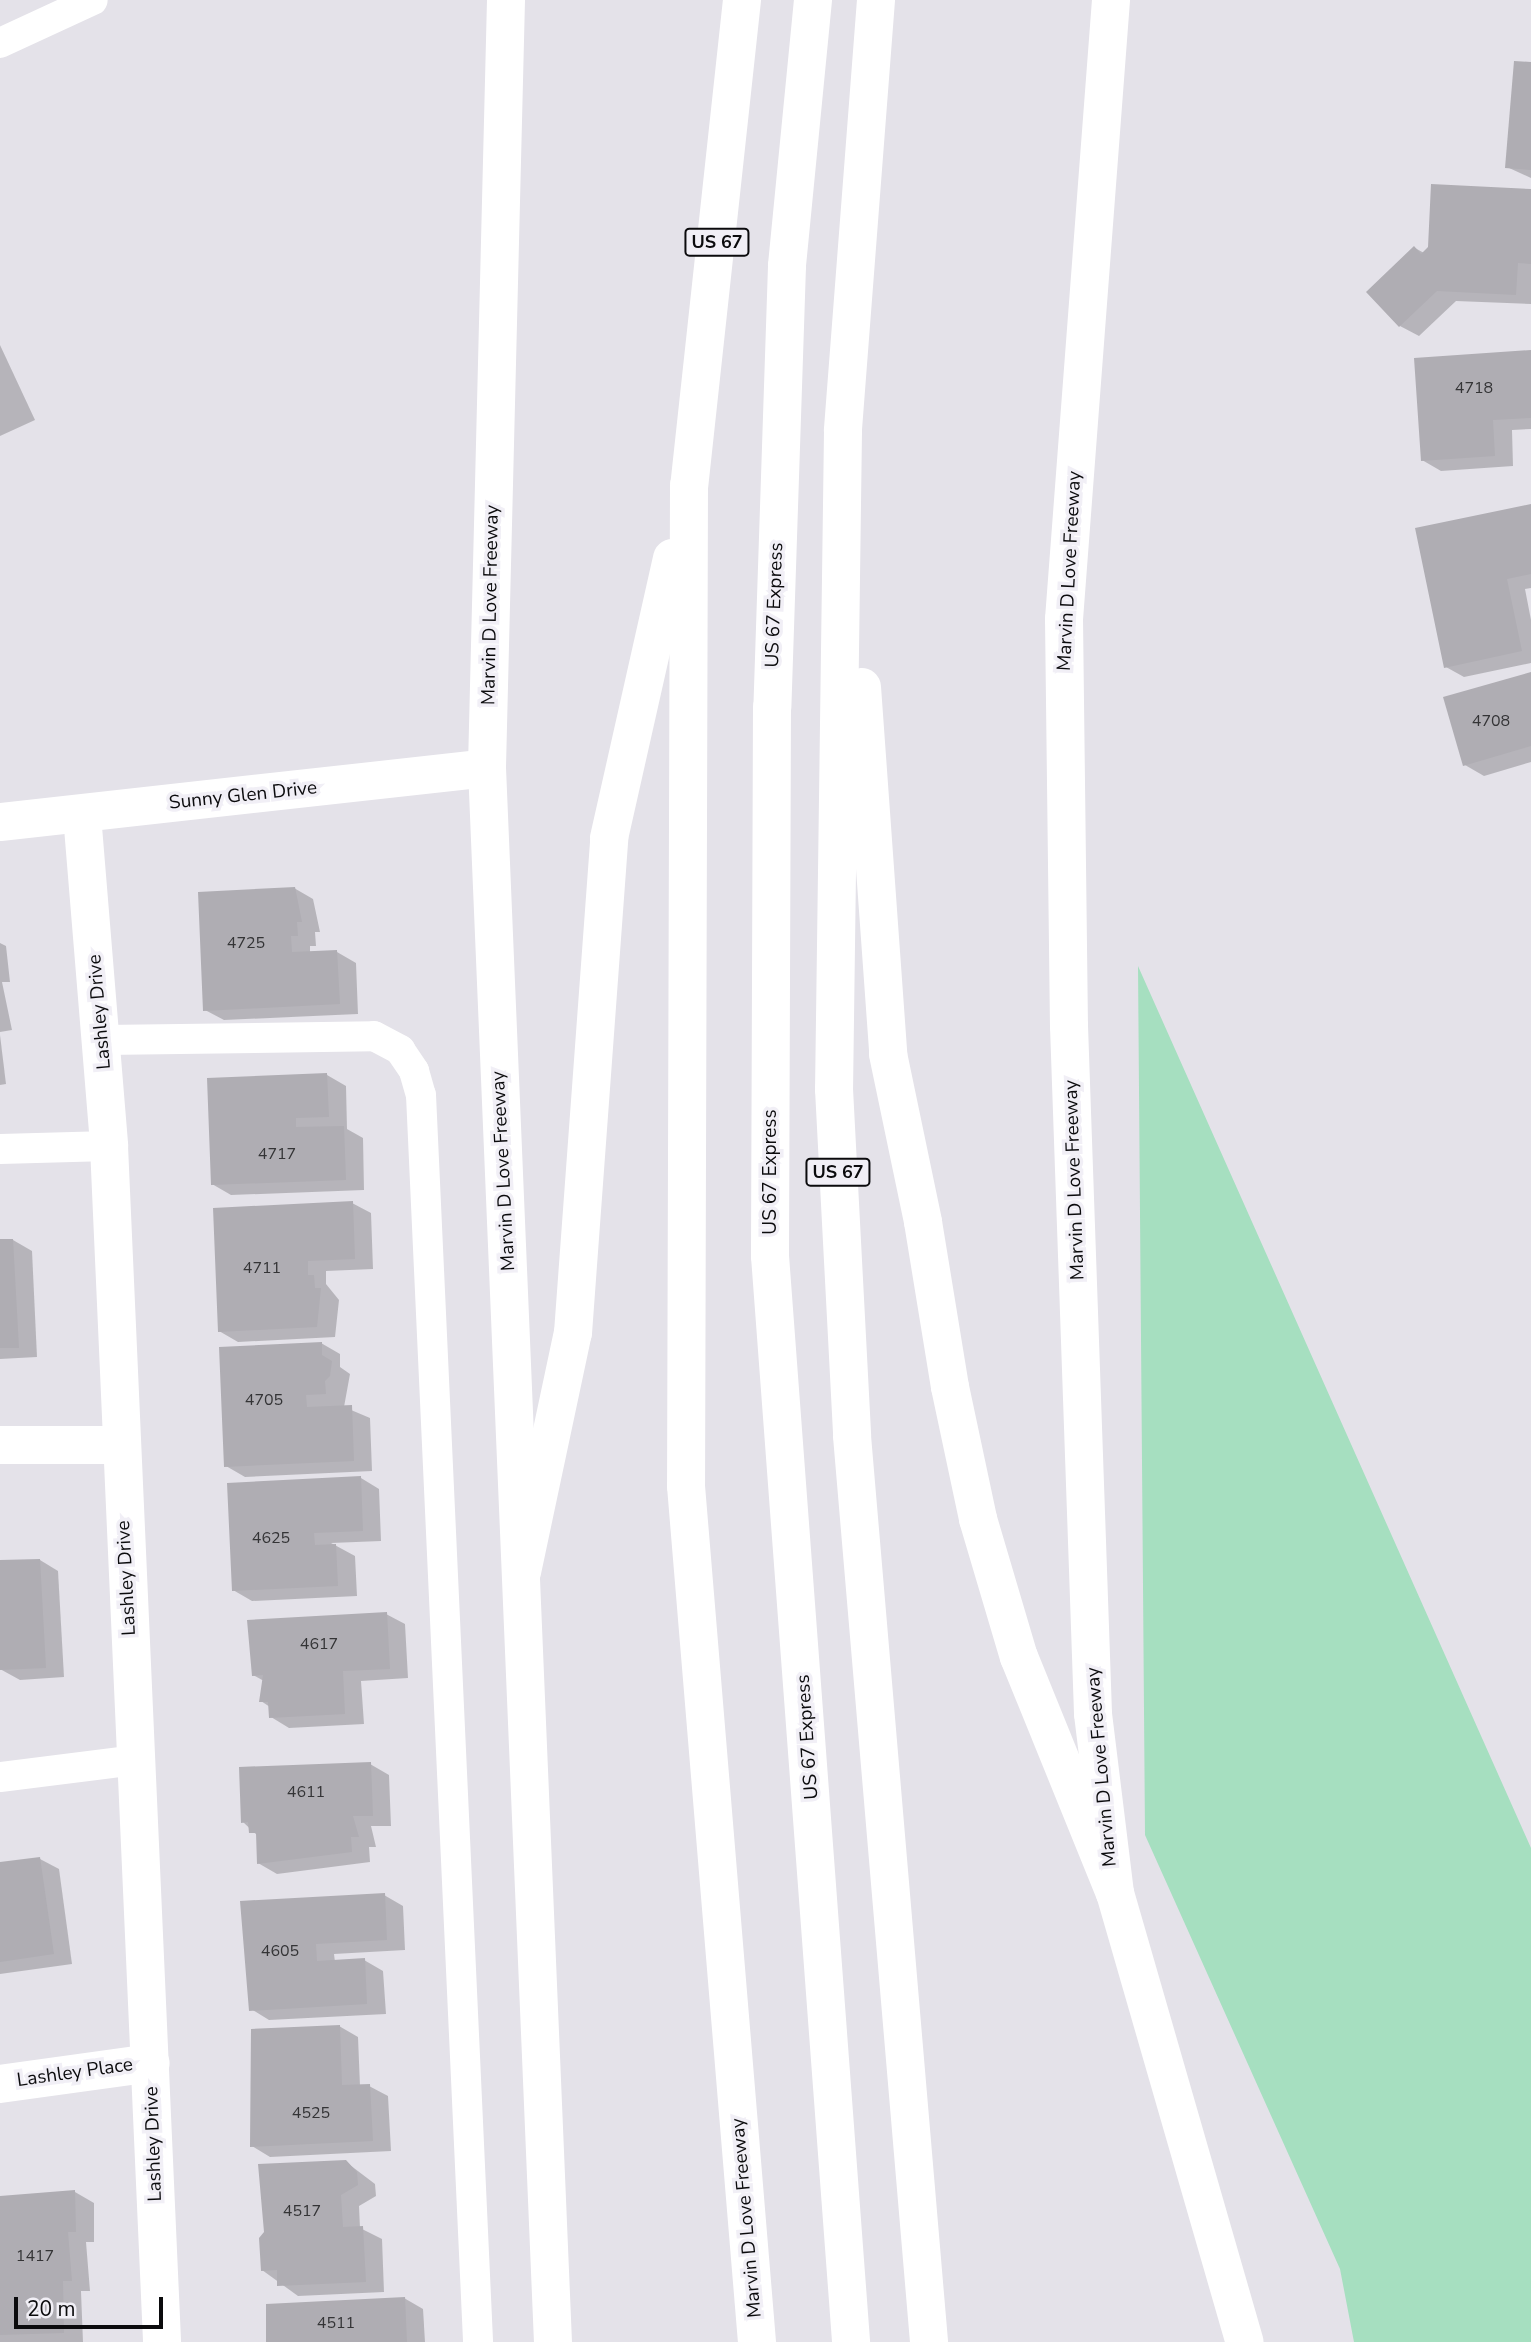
<!DOCTYPE html>
<style>
body{margin:0}
#map{position:relative;width:1531px;height:2342px;overflow:hidden;background:#e4e2e9;font-family:"Nunito Sans",sans-serif}
div>[style]{position:absolute}
.green>*{inset:0;background:#a6dfc0}
.shadow>*{inset:0;background:#0003}
.building>*{inset:0;background:#afadb3}
.service>*{height:30px;margin:-15px;padding:0 15px;transform-origin:15px;border-radius:15px;background:#fff}
.minor>*{height:38px;margin:-19px;padding:0 19px;transform-origin:19px;border-radius:19px;background:#fff}
.secondary>*{height:38px;margin:-19px;padding:0 19px;transform-origin:19px;border-radius:19px;background:#fff}
.motorway>*{height:38px;margin:-19px;padding:0 19px;transform-origin:19px;border-radius:19px;background:#fff}
span{translate:-50% -50%;white-space:nowrap;text-align:center;line-height:1.15;-webkit-text-stroke:7px #f1eff6;paint-order:stroke}
.number-label{font-size:16px;color:#343436}
.number-label span{-webkit-text-stroke-width:0}
.shield-label span{padding:2px 5px;background:#f1eff6;border:2px solid;border-radius:5px;-webkit-text-stroke-width:0}
.shield-label{font-size:18px;color:#0b0b0d;font-weight:700}
.street-label{font-size:19px;color:#0b0b0d}
.scale{position:absolute;left:14px;top:2297px;width:149px;height:32px;box-sizing:border-box;border:4px solid #0b0b0d;border-top:0;padding-left:9px;font-size:21px;line-height:24px;white-space:nowrap;color:#0b0b0d;-webkit-text-stroke:5px #f1eff6;paint-order:stroke}
</style>
<div id="map">
<div class="green">
<i style="clip-path:polygon(1138px 966px,1531px 1848px,1531px 2342px,1354px 2342px,1340px 2269px,1145px 1835px)"></i>
</div>
<div class="shadow">
<i style="clip-path:polygon(1531px 64px,1531px 178px,1507px 167px)"></i>
<i style="clip-path:polygon(1531px 190px,1531px 304px,1456px 301px,1419px 336px,1400px 326px,1415px 248px,1424px 253px)"></i>
<i style="clip-path:polygon(0 345px,35px 420px,0 436px)"></i>
<i style="clip-path:polygon(1531px 352px,1531px 429px,1512px 430px,1513px 466px,1441px 471px,1422px 460px)"></i>
<i style="clip-path:polygon(1531px 506px,1531px 588px,1525px 589px,1531px 620px,1531px 663px,1464px 677px,1446px 667px)"></i>
<i style="clip-path:polygon(1531px 673px,1531px 762px,1484px 776px,1465px 765px)"></i>
<i style="clip-path:polygon(294px 888px,313px 899px,320px 932px,315px 932px,316px 946px,310px 946px,310px 953px,337px 952px,356px 963px,358px 1014px,224px 1020px,205px 1010px)"></i>
<i style="clip-path:polygon(0 943px,6px 946px,10px 982px,2px 982px,12px 1030px,0 1032px)"></i>
<i style="clip-path:polygon(0 1035px,6px 1084px,0 1085px)"></i>
<i style="clip-path:polygon(327px 1075px,346px 1086px,347px 1129px,363px 1138px,364px 1190px,231px 1195px,212px 1184px)"></i>
<i style="clip-path:polygon(352px 1203px,371px 1213px,373px 1269px,326px 1271px,326px 1284px,339px 1300px,335px 1337px,238px 1342px,219px 1331px)"></i>
<i style="clip-path:polygon(13px 1240px,32px 1251px,37px 1357px,0 1359px,0 1241px)"></i>
<i style="clip-path:polygon(321px 1343px,340px 1354px,340px 1367px,350px 1374px,344px 1407px,370px 1418px,372px 1471px,245px 1477px,226px 1466px)"></i>
<i style="clip-path:polygon(361px 1478px,379px 1489px,381px 1541px,331px 1543px,355px 1556px,357px 1596px,252px 1601px,233px 1590px)"></i>
<i style="clip-path:polygon(40px 1560px,58px 1571px,64px 1677px,20px 1680px,0 1669px,0 1568px)"></i>
<i style="clip-path:polygon(386px 1614px,405px 1624px,408px 1678px,361px 1681px,364px 1724px,289px 1728px,271px 1717px,270px 1707px,261px 1701px,264px 1681px,253px 1675px)"></i>
<i style="clip-path:polygon(370px 1764px,389px 1775px,391px 1826px,371px 1826px,376px 1847px,369px 1847px,370px 1862px,277px 1874px,258px 1863px,258px 1836px,243px 1822px)"></i>
<i style="clip-path:polygon(40px 1859px,59px 1869px,72px 1964px,0 1974px,0 1888px)"></i>
<i style="clip-path:polygon(384px 1895px,403px 1906px,405px 1950px,334px 1954px,335px 1962px,364px 1960px,383px 1971px,386px 2014px,269px 2020px,251px 2009px,241px 1903px)"></i>
<i style="clip-path:polygon(339px 2026px,358px 2037px,360px 2086px,369px 2086px,388px 2096px,391px 2151px,270px 2157px,252px 2146px)"></i>
<i style="clip-path:polygon(346px 2162px,375px 2184px,376px 2196px,359px 2206px,360px 2228px,382px 2239px,384px 2292px,298px 2296px,262px 2270px)"></i>
<i style="clip-path:polygon(75px 2192px,94px 2203px,94px 2242px,86px 2242px,90px 2291px,81px 2291px,83px 2342px,0 2342px,0 2198px)"></i>
<i style="clip-path:polygon(404px 2298px,423px 2309px,425px 2342px,268px 2342px)"></i>
</div>
<div class="building">
<i style="clip-path:polygon(1514px 61px,1531px 62px,1531px 170px,1505px 168px)"></i>
<i style="clip-path:polygon(1431px 184px,1531px 189px,1531px 264px,1518px 263px,1516px 295px,1437px 291px,1399px 327px,1366px 292px,1414px 246px,1421px 254px,1428px 247px)"></i>
<i style="clip-path:polygon(1531px 350px,1531px 418px,1493px 420px,1495px 456px,1421px 461px,1414px 358px)"></i>
<i style="clip-path:polygon(1531px 504px,1531px 574px,1507px 579px,1522px 651px,1444px 668px,1415px 528px)"></i>
<i style="clip-path:polygon(1531px 672px,1531px 746px,1463px 766px,1443px 697px)"></i>
<i style="clip-path:polygon(295px 887px,302px 922px,297px 922px,298px 936px,291px 936px,292px 952px,337px 950px,340px 1004px,203px 1011px,198px 892px)"></i>
<i style="clip-path:polygon(327px 1073px,329px 1117px,296px 1118px,296px 1127px,344px 1126px,346px 1180px,211px 1185px,207px 1078px)"></i>
<i style="clip-path:polygon(353px 1201px,355px 1259px,308px 1261px,308px 1275px,314px 1275px,315px 1288px,321px 1288px,317px 1327px,218px 1332px,213px 1208px)"></i>
<i style="clip-path:polygon(0 1239px,13px 1239px,19px 1348px,0 1348px)"></i>
<i style="clip-path:polygon(322px 1342px,322px 1355px,332px 1361px,330px 1376px,325px 1381px,326px 1394px,306px 1395px,307px 1407px,352px 1405px,354px 1461px,224px 1467px,219px 1347px)"></i>
<i style="clip-path:polygon(361px 1476px,363px 1531px,314px 1533px,315px 1545px,336px 1544px,338px 1586px,232px 1591px,227px 1483px)"></i>
<i style="clip-path:polygon(40px 1559px,46px 1668px,0 1670px,0 1560px)"></i>
<i style="clip-path:polygon(387px 1612px,390px 1669px,343px 1671px,345px 1714px,269px 1718px,268px 1702px,259px 1702px,263px 1675px,252px 1676px,247px 1620px)"></i>
<i style="clip-path:polygon(371px 1762px,373px 1816px,353px 1816px,359px 1837px,351px 1837px,352px 1852px,257px 1864px,256px 1833px,249px 1833px,248px 1822px,241px 1823px,239px 1767px)"></i>
<i style="clip-path:polygon(40px 1857px,54px 1954px,0 1962px,0 1862px)"></i>
<i style="clip-path:polygon(385px 1893px,387px 1940px,316px 1944px,317px 1961px,365px 1958px,367px 2004px,249px 2011px,240px 1901px)"></i>
<i style="clip-path:polygon(340px 2025px,342px 2085px,370px 2084px,373px 2141px,250px 2147px,251px 2029px)"></i>
<i style="clip-path:polygon(346px 2160px,357px 2172px,358px 2185px,341px 2195px,343px 2227px,363px 2226px,366px 2282px,277px 2286px,277px 2270px,261px 2271px,259px 2238px,264px 2232px,258px 2164px)"></i>
<i style="clip-path:polygon(75px 2190px,76px 2232px,68px 2232px,72px 2281px,63px 2281px,64px 2333px,0 2335px,0 2196px)"></i>
<i style="clip-path:polygon(405px 2297px,407px 2342px,266px 2342px,266px 2304px)"></i>
</div>
<div class="service">
<i style="left:0;top:43px;width:102px;rotate:-24.8deg"></i>
<i style="left:104px;top:1040px;width:270px;rotate:-0.8deg"></i>
<i style="left:374px;top:1036px;width:30px;rotate:28deg"></i>
<i style="left:400px;top:1050px;width:25px;rotate:56deg"></i>
<i style="left:414px;top:1071px;width:25px;rotate:74deg"></i>
<i style="left:421px;top:1095px;width:1248px;rotate:87.38deg"></i>
<i style="left:0;top:1149px;width:109px;rotate:-1.6deg"></i>
<i style="left:0;top:1777px;width:138px;rotate:-7.1deg"></i>
</div>
<div class="minor">
<i style="left:82px;top:815px;width:332px;rotate:85.3deg"></i>
<i style="left:109px;top:1146px;width:1197px;rotate:87.46deg"></i>
<i style="left:0;top:822px;width:490px;rotate:-6.3deg"></i>
<i style="left:0;top:1445px;width:121px"></i>
<i style="left:0;top:2084px;width:152px;rotate:-7.9deg"></i>
</div>
<div class="secondary">
<i style="left:506px;top:0;width:768px;rotate:91.42deg"></i>
<i style="left:487px;top:768px;width:1575px;rotate:87.6deg"></i>
<i style="left:1111px;top:0;width:621px;rotate:94.34deg"></i>
<i style="left:1064px;top:619px;width:407px;rotate:89.3deg"></i>
<i style="left:1069px;top:1026px;width:688px;rotate:88deg"></i>
<i style="left:1093px;top:1714px;width:180px;rotate:83deg"></i>
<i style="left:1115px;top:1893px;width:467px;rotate:73.9deg"></i>
</div>
<div class="motorway">
<i style="left:742px;top:0;width:488px;rotate:96.2deg"></i>
<i style="left:689px;top:485px;width:1001px;rotate:90.17deg"></i>
<i style="left:686px;top:1486px;width:859px;rotate:85.26deg"></i>
<i style="left:813px;top:0;width:267px;rotate:95.6deg"></i>
<i style="left:787px;top:266px;width:441px;rotate:91.9deg"></i>
<i style="left:772px;top:707px;width:549px;rotate:90.21deg"></i>
<i style="left:770px;top:1256px;width:1089px;rotate:85.73deg"></i>
<i style="left:876px;top:0;width:432px;rotate:94.4deg"></i>
<i style="left:843px;top:431px;width:658px;rotate:90.78deg"></i>
<i style="left:834px;top:1089px;width:347px;rotate:87deg"></i>
<i style="left:852px;top:1436px;width:909px;rotate:85.14deg"></i>
<i style="left:862px;top:687px;width:368px;rotate:85.9deg"></i>
<i style="left:888px;top:1054px;width:172px;rotate:78.2deg"></i>
<i style="left:923px;top:1222px;width:167px;rotate:80.7deg"></i>
<i style="left:950px;top:1387px;width:135px;rotate:78deg"></i>
<i style="left:978px;top:1519px;width:144px;rotate:73.5deg"></i>
<i style="left:1019px;top:1657px;width:255px;rotate:67.9deg"></i>
<i style="left:522px;top:1572px;width:244px;rotate:-78deg"></i>
<i style="left:573px;top:1333px;width:496px;rotate:-85.8deg"></i>
<i style="left:609px;top:838px;width:287px;rotate:-77.3deg"></i>
</div>
<div class="number-label">
<span style="left:1474px;top:388px">4718</span>
<span style="left:1491px;top:721px">4708</span>
<span style="left:246px;top:943px">4725</span>
<span style="left:277px;top:1154px">4717</span>
<span style="left:262px;top:1268px">4711</span>
<span style="left:264px;top:1400px">4705</span>
<span style="left:271px;top:1538px">4625</span>
<span style="left:319px;top:1644px">4617</span>
<span style="left:306px;top:1792px">4611</span>
<span style="left:280px;top:1951px">4605</span>
<span style="left:311px;top:2113px">4525</span>
<span style="left:302px;top:2211px">4517</span>
<span style="left:35px;top:2256px">1417</span>
<span style="left:336px;top:2323px">4511</span>
</div>
<div class="shield-label">
<span style="left:717px;top:242px">US 67</span>
<span style="left:838px;top:1172px">US 67</span>
</div>
<div class="street-label">
<span style="left:1070px;top:571px;rotate:-87deg">Marvin D Love Freeway</span>
<span style="left:491px;top:605px;rotate:-89deg">Marvin D Love Freeway</span>
<span style="left:775px;top:605px;rotate:-88deg">US 67 Express</span>
<span style="left:243px;top:796px;rotate:-6deg">Sunny Glen Drive</span>
<span style="left:100px;top:1012px;rotate:-95deg">Lashley Drive</span>
<span style="left:504px;top:1171px;rotate:-93deg">Marvin D Love Freeway</span>
<span style="left:771px;top:1172px;rotate:-90deg">US 67 Express</span>
<span style="left:1075px;top:1180px;rotate:-92deg">Marvin D Love Freeway</span>
<span style="left:127px;top:1578px;rotate:-93deg">Lashley Drive</span>
<span style="left:808px;top:1737px;rotate:-94deg">US 67 Express</span>
<span style="left:1102px;top:1767px;rotate:-95deg">Marvin D Love Freeway</span>
<span style="left:75px;top:2073px;rotate:-8deg">Lashley Place</span>
<span style="left:154px;top:2144px;rotate:-92deg">Lashley Drive</span>
<span style="left:747px;top:2218px;rotate:-95deg">Marvin D Love Freeway</span>
</div>
<div class="scale">20 m</div>
</div>
